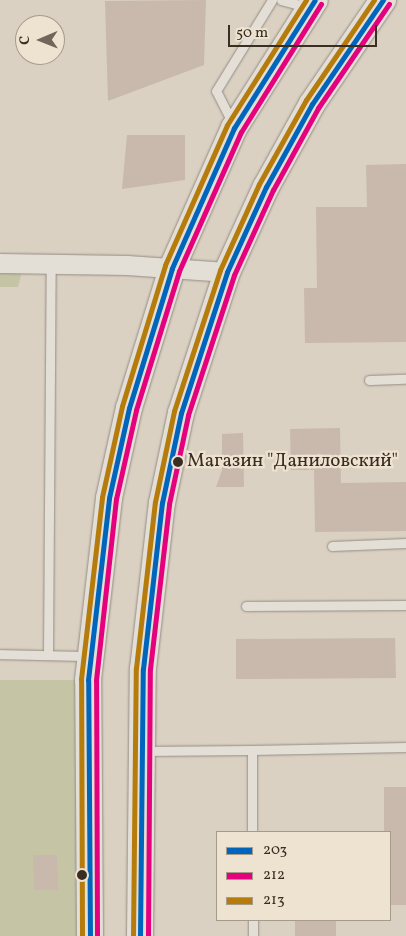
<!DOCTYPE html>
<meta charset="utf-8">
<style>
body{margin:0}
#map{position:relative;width:406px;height:936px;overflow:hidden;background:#dad1c2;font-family:Vollkorn,serif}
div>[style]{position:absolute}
.green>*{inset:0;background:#c5c5a6}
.building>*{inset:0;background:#c8b9ac}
.roads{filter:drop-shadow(0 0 1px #958d84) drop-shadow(0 0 1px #958d84)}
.lane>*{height:9px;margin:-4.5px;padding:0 4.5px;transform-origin:4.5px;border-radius:4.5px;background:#e3ded6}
.street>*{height:19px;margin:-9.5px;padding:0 9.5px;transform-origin:9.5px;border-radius:9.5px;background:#e3ded6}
.secondary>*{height:26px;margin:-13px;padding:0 13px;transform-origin:13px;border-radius:13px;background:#e3ded6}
.bus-1>*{height:5px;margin:-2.5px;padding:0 2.5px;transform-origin:2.5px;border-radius:2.5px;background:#0065bd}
.bus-2>*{height:5px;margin:-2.5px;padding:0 2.5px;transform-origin:2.5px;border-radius:2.5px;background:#e5007d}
.bus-3>*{height:5px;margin:-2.5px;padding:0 2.5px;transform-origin:2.5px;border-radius:2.5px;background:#b57c0c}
.dots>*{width:14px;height:14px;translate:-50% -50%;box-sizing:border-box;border:2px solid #eee2d1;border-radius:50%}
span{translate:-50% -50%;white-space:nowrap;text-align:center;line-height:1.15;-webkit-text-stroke:4.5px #eee2d1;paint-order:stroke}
.bus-label{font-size:19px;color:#3a2d22}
.left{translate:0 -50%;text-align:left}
.legend{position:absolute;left:216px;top:831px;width:175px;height:90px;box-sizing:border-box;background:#eee2d1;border:1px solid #a69a8b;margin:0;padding:6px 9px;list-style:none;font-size:15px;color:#3a2d22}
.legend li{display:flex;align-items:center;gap:10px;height:25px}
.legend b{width:25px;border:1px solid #a69a8b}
.north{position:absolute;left:15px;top:15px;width:50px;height:50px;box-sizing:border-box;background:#eee2d1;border:1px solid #a69a8b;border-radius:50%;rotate:269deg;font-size:14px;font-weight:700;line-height:20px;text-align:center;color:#3a2d22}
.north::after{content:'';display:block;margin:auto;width:18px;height:22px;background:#72665a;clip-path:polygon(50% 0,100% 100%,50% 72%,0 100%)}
.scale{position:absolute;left:228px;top:25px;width:149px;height:22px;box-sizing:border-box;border:2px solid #3a2d22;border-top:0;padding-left:6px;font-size:15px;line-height:18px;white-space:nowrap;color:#3a2d22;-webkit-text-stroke:4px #eee2d1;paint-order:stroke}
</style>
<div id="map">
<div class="green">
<i style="clip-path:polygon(0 263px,24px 263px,18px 287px,0 287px)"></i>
<i style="clip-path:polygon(0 680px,88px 680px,90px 936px,0 936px)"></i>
</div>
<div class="building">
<i style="clip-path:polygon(206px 0,204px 65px,108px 101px,105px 1px)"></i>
<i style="clip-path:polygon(127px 135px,185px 135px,185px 180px,122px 189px)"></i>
<i style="clip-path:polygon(406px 164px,406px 342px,305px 343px,304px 288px,317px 288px,316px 207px,367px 207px,366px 165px)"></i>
<i style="clip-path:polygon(340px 428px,341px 483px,406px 482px,406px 531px,315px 532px,314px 470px,291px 470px,290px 429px)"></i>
<i style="clip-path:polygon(243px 433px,244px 487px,216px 487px,222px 470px,222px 434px)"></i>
<i style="clip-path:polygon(395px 638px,396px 678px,236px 679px,236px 639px)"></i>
<i style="clip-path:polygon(384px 787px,406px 787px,406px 905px,390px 905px,390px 832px,384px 832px)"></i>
<i style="clip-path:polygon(33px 855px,57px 855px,58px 890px,34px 890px)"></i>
<i style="clip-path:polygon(295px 920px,336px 920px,336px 936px,295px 936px)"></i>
</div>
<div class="roads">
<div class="lane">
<i style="left:281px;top:0;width:27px;rotate:15deg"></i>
<i style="left:233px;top:124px;width:37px;rotate:-117deg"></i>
<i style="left:216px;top:91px;width:107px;rotate:-58.4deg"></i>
<i style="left:369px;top:380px;width:37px;rotate:-2deg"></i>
<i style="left:332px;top:546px;width:74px;rotate:-2.3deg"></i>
<i style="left:246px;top:606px;width:160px;rotate:-0.4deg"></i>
<i style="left:0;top:654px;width:90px;rotate:1.3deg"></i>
<i style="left:48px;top:654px;width:390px;rotate:-89.6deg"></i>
<i style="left:252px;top:750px;width:154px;rotate:-1.1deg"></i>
<i style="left:144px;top:751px;width:108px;rotate:-0.5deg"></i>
<i style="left:252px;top:750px;width:82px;rotate:90deg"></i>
<i style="left:253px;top:920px;width:16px;rotate:90deg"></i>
</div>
<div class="street">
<i style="left:0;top:263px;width:127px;rotate:0.9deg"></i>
<i style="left:127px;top:265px;width:100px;rotate:4deg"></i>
</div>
<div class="secondary">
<i style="left:90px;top:936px;width:256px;rotate:-90.4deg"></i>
<i style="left:88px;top:680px;width:183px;rotate:-83.4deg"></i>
<i style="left:109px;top:498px;width:92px;rotate:-77.5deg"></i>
<i style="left:129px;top:408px;width:146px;rotate:-72.9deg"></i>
<i style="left:172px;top:268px;width:153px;rotate:-66.1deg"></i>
<i style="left:234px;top:128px;width:151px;rotate:-57.7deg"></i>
<i style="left:140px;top:936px;width:267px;rotate:-89.4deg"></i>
<i style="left:143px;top:669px;width:167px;rotate:-83.5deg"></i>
<i style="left:162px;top:503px;width:92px;rotate:-78.1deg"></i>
<i style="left:181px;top:413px;width:148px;rotate:-71.9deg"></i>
<i style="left:227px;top:272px;width:94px;rotate:-65.4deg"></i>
<i style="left:266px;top:187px;width:95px;rotate:-61deg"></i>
<i style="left:312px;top:104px;width:126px;rotate:-55.7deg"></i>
</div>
</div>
<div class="bus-1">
<i style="left:90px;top:936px;width:256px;rotate:-90.4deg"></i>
<i style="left:88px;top:680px;width:183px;rotate:-83.4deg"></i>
<i style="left:109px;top:498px;width:92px;rotate:-77.5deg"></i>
<i style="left:129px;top:408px;width:146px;rotate:-72.9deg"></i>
<i style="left:172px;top:268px;width:153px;rotate:-66.1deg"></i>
<i style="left:234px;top:128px;width:151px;rotate:-57.7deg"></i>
<i style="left:140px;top:936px;width:267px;rotate:-89.4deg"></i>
<i style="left:143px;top:669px;width:167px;rotate:-83.5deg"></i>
<i style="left:162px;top:503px;width:92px;rotate:-78.1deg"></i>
<i style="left:181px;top:413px;width:148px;rotate:-71.9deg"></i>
<i style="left:227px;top:272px;width:94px;rotate:-65.4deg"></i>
<i style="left:266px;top:187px;width:95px;rotate:-61deg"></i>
<i style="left:312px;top:104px;width:126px;rotate:-55.7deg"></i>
</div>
<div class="bus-2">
<i style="left:97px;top:936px;width:256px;rotate:-90.2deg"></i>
<i style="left:96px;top:680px;width:182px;rotate:-83.7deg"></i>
<i style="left:116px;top:499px;width:91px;rotate:-77.3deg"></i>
<i style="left:136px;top:410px;width:145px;rotate:-72.8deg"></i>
<i style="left:179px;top:271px;width:152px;rotate:-66deg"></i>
<i style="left:241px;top:132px;width:151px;rotate:-58deg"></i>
<i style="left:148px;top:936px;width:267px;rotate:-89.6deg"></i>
<i style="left:150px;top:669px;width:166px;rotate:-83.4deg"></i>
<i style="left:169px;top:504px;width:91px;rotate:-77.9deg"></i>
<i style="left:188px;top:415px;width:147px;rotate:-71.8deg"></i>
<i style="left:234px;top:275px;width:94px;rotate:-65.4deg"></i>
<i style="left:273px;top:190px;width:94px;rotate:-61.2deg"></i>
<i style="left:318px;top:108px;width:126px;rotate:-55.7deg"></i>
</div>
<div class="bus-3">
<i style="left:82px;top:936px;width:257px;rotate:-90.2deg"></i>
<i style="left:81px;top:679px;width:183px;rotate:-83.4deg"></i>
<i style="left:102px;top:497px;width:93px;rotate:-77.6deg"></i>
<i style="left:122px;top:406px;width:147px;rotate:-73deg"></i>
<i style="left:165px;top:265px;width:153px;rotate:-66.1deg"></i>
<i style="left:227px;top:125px;width:148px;rotate:-57.7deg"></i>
<i style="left:133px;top:936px;width:268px;rotate:-89.4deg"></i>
<i style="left:136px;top:668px;width:167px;rotate:-83.5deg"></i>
<i style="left:155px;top:502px;width:93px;rotate:-78.2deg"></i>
<i style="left:174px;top:411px;width:148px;rotate:-71.9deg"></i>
<i style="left:220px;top:270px;width:94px;rotate:-65.6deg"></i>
<i style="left:259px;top:184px;width:96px;rotate:-60.8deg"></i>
<i style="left:306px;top:100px;width:121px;rotate:-55.8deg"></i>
</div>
<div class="dots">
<i style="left:178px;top:462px;background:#3a2d22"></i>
<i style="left:82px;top:875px;background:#3a2d22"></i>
</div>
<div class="bus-label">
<span class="left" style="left:187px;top:462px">Магазин "Даниловский"</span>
</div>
<ul class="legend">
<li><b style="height:6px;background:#0065bd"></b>203</li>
<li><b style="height:6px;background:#e5007d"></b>212</li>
<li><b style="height:6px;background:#b57c0c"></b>213</li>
</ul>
<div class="north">С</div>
<div class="scale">50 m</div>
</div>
